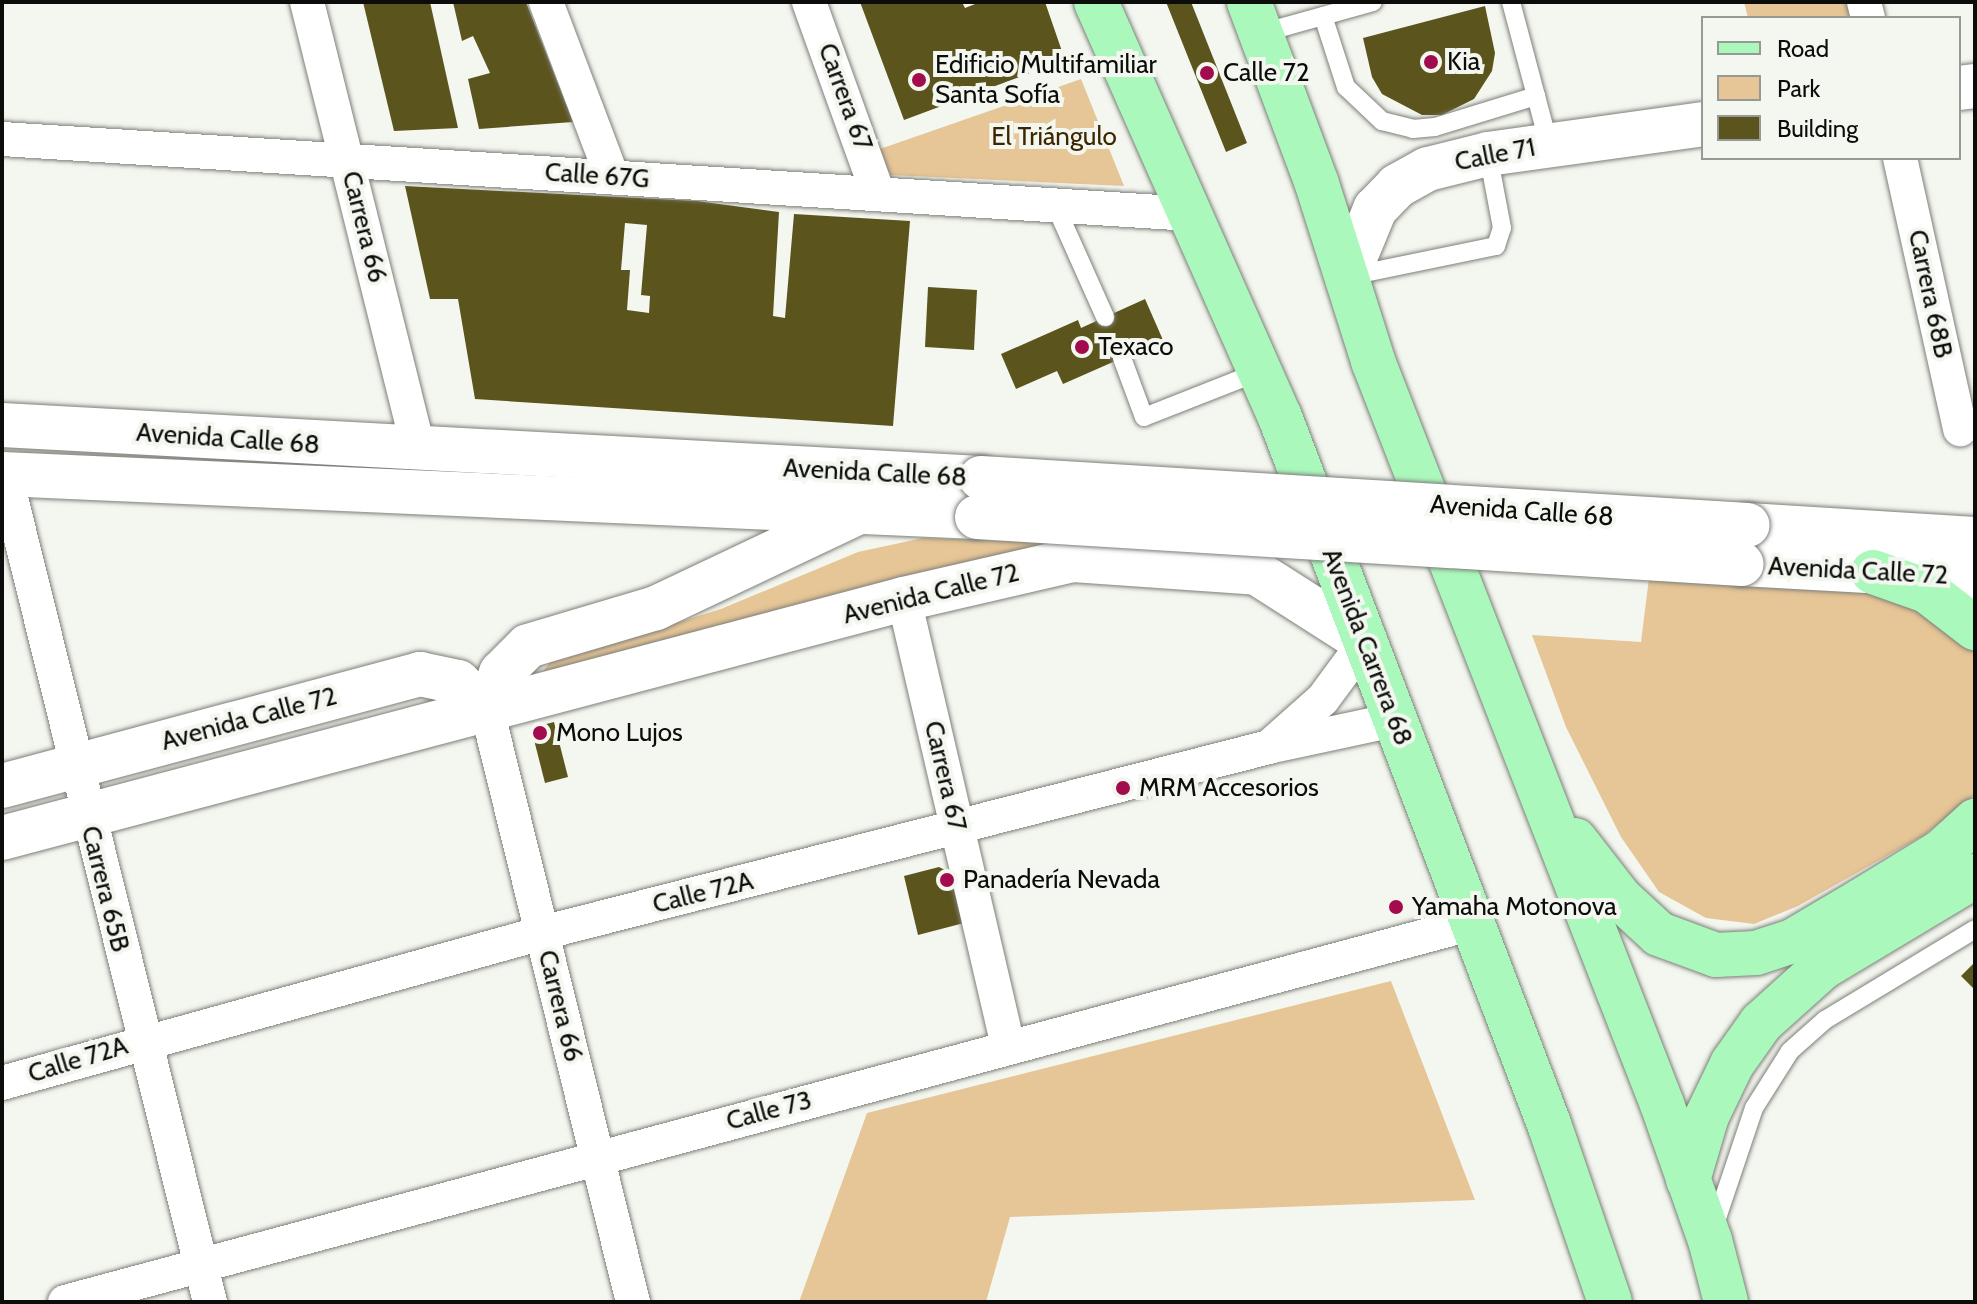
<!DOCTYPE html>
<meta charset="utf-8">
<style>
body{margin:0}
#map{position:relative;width:1977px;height:1304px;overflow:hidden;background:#f4f7ef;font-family:Cabin,sans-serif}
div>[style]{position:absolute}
.green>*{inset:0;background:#e6c596}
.building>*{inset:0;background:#5c541d}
.roads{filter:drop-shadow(0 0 2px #7d7f79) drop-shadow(0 0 2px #7d7f79)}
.lane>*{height:18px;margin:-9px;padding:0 9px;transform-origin:9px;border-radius:9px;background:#fff}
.street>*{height:34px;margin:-17px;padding:0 17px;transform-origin:17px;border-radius:17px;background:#fff}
.secondary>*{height:44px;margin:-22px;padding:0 22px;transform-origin:22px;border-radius:22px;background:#fff}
.primary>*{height:44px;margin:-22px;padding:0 22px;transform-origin:22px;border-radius:22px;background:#aaf8bc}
.bridges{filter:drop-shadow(0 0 2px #7d7f79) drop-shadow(0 0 2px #7d7f79)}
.secondary-bridge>*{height:44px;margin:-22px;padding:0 22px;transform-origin:22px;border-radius:22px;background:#fff}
.dots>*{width:22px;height:22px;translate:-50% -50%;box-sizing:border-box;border:4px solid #f4f7ef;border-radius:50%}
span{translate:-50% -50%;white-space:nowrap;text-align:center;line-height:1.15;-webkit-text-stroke:8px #f4f7ef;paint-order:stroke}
.poi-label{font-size:26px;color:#0c0d0b}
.left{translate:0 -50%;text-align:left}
.street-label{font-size:26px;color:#0c0d0b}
.park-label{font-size:26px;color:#3c2600}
.frame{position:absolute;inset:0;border:4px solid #0c0d0b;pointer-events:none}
.legend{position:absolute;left:1701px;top:16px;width:260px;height:144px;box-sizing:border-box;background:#f4f7ef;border:2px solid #979994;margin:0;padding:10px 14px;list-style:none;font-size:24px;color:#0c0d0b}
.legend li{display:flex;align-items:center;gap:16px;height:40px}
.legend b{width:40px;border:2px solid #979994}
</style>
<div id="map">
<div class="green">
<i style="clip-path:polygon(1744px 2px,1852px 2px,1855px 18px,1748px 18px)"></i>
<i style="clip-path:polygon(1081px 79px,1124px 186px,890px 175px,880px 149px)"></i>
<i style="clip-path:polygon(923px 538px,1068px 543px,540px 676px,550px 662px,721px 609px,858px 552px)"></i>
<i style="clip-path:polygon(1649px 578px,1884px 594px,1937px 617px,1975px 653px,1974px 796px,1924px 835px,1798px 906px,1754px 924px,1706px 918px,1659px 892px,1621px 837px,1566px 727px,1532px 635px,1641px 642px)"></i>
<i style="clip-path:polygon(1391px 981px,1475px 1200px,1010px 1217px,986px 1302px,799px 1302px,867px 1113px)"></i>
</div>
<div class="building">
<i style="clip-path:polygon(363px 2px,430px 2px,458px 128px,394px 131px)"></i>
<i style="clip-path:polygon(453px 2px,526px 2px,573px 122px,479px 129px,468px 79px,490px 73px,473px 36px,462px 41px)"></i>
<i style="clip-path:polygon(860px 2px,962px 2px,965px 8px,980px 2px,1045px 2px,1065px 60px,904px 120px)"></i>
<i style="clip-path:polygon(1166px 2px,1191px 2px,1247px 143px,1226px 152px)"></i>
<i style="clip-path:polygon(1485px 6px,1495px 53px,1492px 71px,1474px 99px,1442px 115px,1422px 115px,1382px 94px,1372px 77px,1363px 38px)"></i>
<i style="clip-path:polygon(evenodd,405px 186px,697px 201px,779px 212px,773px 316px,785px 318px,794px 214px,910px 221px,893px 426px,475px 399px,458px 299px,430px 299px,405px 186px,625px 223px,647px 225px,641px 295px,650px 296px,649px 313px,627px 310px,630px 270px,621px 270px,625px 223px)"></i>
<i style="clip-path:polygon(928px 287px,977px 290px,974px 350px,925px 347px)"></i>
<i style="clip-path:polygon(1145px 299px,1163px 340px,1063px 384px,1057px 371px,1016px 389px,1001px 354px,1078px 320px,1081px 328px)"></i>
<i style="clip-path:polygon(554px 722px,568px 777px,545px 783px,531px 728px)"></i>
<i style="clip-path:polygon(939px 867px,951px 873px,964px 923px,918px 935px,904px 876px)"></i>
<i style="clip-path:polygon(1975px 962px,1975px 990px,1961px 976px)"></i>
</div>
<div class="roads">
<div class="lane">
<i style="left:1511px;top:2px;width:148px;rotate:75.1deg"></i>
<i style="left:1323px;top:16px;width:75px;rotate:72.1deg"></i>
<i style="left:1346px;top:87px;width:50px;rotate:43.4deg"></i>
<i style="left:1382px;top:121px;width:32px;rotate:14deg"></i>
<i style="left:1413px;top:129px;width:22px;rotate:-5deg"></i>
<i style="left:1435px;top:127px;width:106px;rotate:-17.1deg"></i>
<i style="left:1262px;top:33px;width:115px;rotate:-15.6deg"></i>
<i style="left:1055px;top:205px;width:123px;rotate:65.9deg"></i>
<i style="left:1350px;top:276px;width:149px;rotate:-11.6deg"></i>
<i style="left:1496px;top:246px;width:19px;rotate:-72deg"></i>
<i style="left:1502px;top:228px;width:75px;rotate:-100.7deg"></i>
<i style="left:1122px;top:358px;width:63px;rotate:69.6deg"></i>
<i style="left:1144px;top:417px;width:126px;rotate:-21.5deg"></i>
<i style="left:1713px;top:1230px;width:129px;rotate:-71.4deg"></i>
<i style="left:1754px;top:1108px;width:67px;rotate:-57.7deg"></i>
<i style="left:1790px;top:1051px;width:47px;rotate:-41.5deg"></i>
<i style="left:1825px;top:1020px;width:175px;rotate:-31.2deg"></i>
</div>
<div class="street">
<i style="left:307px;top:2px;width:463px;rotate:76deg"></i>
<i style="left:546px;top:2px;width:187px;rotate:69.3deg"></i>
<i style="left:809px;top:2px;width:204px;rotate:70.2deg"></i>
<i style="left:1864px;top:2px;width:16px;rotate:76deg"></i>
<i style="left:2px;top:139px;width:1191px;rotate:3.61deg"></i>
<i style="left:1900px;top:158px;width:278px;rotate:77.5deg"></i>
<i style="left:5px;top:474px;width:853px;rotate:76.09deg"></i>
<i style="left:904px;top:599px;width:460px;rotate:76.9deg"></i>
<i style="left:487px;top:710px;width:610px;rotate:76.15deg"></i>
<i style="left:1277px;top:745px;width:120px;rotate:-12.1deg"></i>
<i style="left:2px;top:1083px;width:560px;rotate:-15.52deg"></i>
<i style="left:542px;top:933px;width:750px;rotate:-14.35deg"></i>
<i style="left:1269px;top:747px;width:72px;rotate:-41.6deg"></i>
<i style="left:1323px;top:699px;width:71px;rotate:-53.6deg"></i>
<i style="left:65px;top:1302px;width:1459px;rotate:-15.06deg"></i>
</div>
<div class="secondary">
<i style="left:1959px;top:88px;width:16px;rotate:-7deg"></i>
<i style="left:1347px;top:277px;width:74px;rotate:-67.6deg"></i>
<i style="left:1375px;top:209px;width:32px;rotate:-46deg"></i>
<i style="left:1397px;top:186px;width:35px;rotate:-29deg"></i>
<i style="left:1428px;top:169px;width:62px;rotate:-14deg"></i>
<i style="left:1488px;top:154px;width:217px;rotate:-7.9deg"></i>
<i style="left:2px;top:425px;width:980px;rotate:3.1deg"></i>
<i style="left:2px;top:474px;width:976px;rotate:2.53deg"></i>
<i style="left:1748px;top:525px;width:227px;rotate:3.5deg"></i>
<i style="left:1742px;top:564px;width:233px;rotate:3.2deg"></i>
<i style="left:487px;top:710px;width:40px;rotate:-69deg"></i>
<i style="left:501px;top:673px;width:38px;rotate:-45deg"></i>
<i style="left:528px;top:646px;width:134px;rotate:-16.5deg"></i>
<i style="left:656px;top:608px;width:218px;rotate:-25.3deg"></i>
<i style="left:2px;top:786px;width:433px;rotate:-15deg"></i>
<i style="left:420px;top:674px;width:39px;rotate:12deg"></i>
<i style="left:458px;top:682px;width:40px;rotate:44deg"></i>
<i style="left:2px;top:838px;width:933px;rotate:-14.84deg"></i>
<i style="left:904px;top:599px;width:173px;rotate:-13deg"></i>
<i style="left:1073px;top:560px;width:184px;rotate:4deg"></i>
<i style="left:1257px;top:573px;width:128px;rotate:32.6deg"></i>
</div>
<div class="primary">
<i style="left:1096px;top:2px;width:454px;rotate:66.1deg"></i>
<i style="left:1280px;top:417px;width:756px;rotate:69.17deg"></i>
<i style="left:1549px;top:1124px;width:188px;rotate:71.1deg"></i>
<i style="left:1249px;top:2px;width:194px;rotate:69.5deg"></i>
<i style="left:1317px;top:184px;width:186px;rotate:72.4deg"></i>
<i style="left:1373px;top:361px;width:797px;rotate:68.75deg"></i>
<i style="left:1662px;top:1104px;width:144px;rotate:70.6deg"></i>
<i style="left:1710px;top:1240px;width:64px;rotate:75.5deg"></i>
<i style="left:1873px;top:572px;width:57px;rotate:19.4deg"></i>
<i style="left:1927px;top:591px;width:61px;rotate:37.6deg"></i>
<i style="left:1575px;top:840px;width:75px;rotate:52.1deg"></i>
<i style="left:1621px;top:899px;width:52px;rotate:42.6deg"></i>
<i style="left:1659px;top:934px;width:61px;rotate:20.2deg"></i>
<i style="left:1716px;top:955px;width:40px;rotate:-2.9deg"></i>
<i style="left:1756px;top:953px;width:39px;rotate:-18deg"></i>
<i style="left:1793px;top:941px;width:80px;rotate:-30.7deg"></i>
<i style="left:1862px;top:900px;width:94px;rotate:-31.5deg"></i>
<i style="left:1942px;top:851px;width:45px;rotate:-42.3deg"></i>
<i style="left:1688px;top:1180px;width:67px;rotate:-73.5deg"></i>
<i style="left:1707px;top:1116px;width:58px;rotate:-64.3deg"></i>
<i style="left:1732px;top:1064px;width:50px;rotate:-54.7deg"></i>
<i style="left:1761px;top:1023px;width:82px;rotate:-42deg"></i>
<i style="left:1822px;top:968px;width:179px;rotate:-31deg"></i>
</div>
</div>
<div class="bridges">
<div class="secondary-bridge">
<i style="left:981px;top:478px;width:768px;rotate:3.51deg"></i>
<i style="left:977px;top:517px;width:766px;rotate:3.52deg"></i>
</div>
</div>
<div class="dots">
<i style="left:1431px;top:62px;background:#a20c4d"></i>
<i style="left:1207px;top:73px;background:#a20c4d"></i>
<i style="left:919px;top:80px;background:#a20c4d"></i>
<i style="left:1082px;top:347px;background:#a20c4d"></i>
<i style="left:540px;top:733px;background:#a20c4d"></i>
<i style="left:1123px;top:788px;background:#a20c4d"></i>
<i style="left:947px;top:880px;background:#a20c4d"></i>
<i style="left:1396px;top:907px;background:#a20c4d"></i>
</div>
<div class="poi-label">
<span class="left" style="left:1447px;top:62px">Kia</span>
<span class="left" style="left:935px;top:80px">Edificio Multifamiliar<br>Santa Sofía</span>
<span class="left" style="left:1223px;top:73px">Calle 72</span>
<span class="left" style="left:1098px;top:347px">Texaco</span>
<span class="left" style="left:556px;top:733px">Mono Lujos</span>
<span class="left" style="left:1139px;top:788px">MRM Accesorios</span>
<span class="left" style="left:963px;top:880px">Panadería Nevada</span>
<span class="left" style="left:1412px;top:907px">Yamaha Motonova</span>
</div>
<div class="street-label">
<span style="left:845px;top:97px;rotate:70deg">Carrera 67</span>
<span style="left:1495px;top:155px;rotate:-11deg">Calle 71</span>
<span style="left:597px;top:176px;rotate:4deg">Calle 67G</span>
<span style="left:364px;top:227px;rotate:76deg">Carrera 66</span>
<span style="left:1930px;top:294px;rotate:78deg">Carrera 68B</span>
<span style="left:228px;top:439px;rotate:4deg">Avenida Calle 68</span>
<span style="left:875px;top:473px;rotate:3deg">Avenida Calle 68</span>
<span style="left:1522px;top:511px;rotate:4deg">Avenida Calle 68</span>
<span style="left:1858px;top:571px;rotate:3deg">Avenida Calle 72</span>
<span style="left:931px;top:594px;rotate:-14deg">Avenida Calle 72</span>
<span style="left:1367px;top:647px;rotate:69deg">Avenida Carrera 68</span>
<span style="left:249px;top:719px;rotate:-15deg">Avenida Calle 72</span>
<span style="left:945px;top:776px;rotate:77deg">Carrera 67</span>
<span style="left:105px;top:889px;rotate:76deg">Carrera 65B</span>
<span style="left:703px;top:893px;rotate:-14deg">Calle 72A</span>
<span style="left:560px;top:1006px;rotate:76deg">Carrera 66</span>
<span style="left:78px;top:1060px;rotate:-17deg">Calle 72A</span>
<span style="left:769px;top:1111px;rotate:-15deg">Calle 73</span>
</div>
<div class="park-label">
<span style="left:1054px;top:137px">El Triángulo</span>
</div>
<div class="frame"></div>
<ul class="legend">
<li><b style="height:10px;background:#aaf8bc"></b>Road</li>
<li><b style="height:22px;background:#e6c596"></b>Park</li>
<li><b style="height:22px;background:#5c541d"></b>Building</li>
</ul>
</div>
